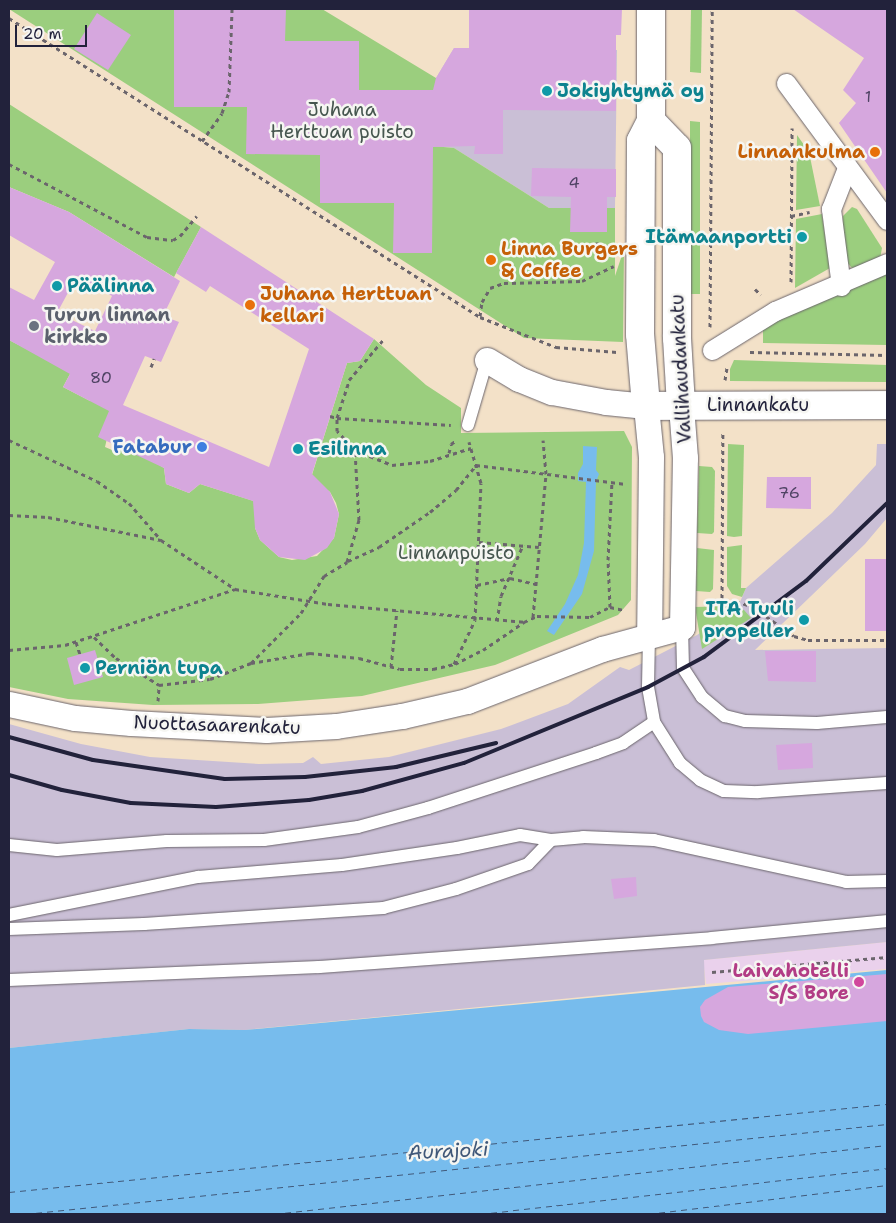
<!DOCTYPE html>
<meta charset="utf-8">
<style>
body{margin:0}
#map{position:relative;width:896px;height:1223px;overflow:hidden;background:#f3e1c8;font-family:"Shantell Sans",sans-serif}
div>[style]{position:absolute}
.built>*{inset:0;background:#ead1ec}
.industrial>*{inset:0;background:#cabfd6}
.green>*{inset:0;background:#9bce7e}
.water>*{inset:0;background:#77bced}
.ferry>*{height:1px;margin-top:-0.5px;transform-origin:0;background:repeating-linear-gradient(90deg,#405879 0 6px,transparent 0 11px)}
.building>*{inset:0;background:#d6a7de}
.path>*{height:3px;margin-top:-1.5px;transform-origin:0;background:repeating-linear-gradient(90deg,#6b656c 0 4px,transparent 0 8px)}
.roads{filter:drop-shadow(0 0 1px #6b656c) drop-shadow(0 0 1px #6b656c)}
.service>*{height:12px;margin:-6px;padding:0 6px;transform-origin:6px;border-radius:6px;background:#fff}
.pedestrian>*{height:19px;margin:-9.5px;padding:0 9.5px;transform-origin:9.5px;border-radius:9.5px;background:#fff}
.minor>*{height:25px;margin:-12.5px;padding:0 12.5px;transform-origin:12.5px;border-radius:12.5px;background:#fff}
.tertiary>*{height:28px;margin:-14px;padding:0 14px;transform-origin:14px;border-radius:14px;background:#fff}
.rail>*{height:4px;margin:-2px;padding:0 2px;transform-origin:2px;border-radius:2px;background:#22223b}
.dots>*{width:14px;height:14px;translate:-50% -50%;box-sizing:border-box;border:2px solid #f6f6f2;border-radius:50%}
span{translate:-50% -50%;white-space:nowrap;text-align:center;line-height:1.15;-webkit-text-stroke:5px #f6f6f2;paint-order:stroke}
.number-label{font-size:16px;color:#4f4364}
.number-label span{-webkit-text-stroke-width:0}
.culture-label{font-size:19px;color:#0d838f;font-weight:700}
.left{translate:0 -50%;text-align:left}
.right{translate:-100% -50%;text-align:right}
.park-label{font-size:19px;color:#46564f}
.food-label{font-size:19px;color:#c56008;font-weight:700}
.worship-label{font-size:19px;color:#5b616d;font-weight:700}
.street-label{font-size:19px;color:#22223b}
.shop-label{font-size:19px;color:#366cbe;font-weight:700}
.hotel-label{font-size:19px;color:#b23c85;font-weight:700}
.water-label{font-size:20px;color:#405879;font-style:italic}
.frame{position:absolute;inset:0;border:10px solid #22223b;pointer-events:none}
.scale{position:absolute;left:15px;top:25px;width:72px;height:22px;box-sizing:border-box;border:2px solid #22223b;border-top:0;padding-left:6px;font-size:15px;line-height:18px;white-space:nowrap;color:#22223b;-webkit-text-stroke:4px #f6f6f2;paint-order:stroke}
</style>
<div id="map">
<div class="built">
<i style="clip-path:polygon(887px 942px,887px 969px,706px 984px,703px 960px)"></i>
</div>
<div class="industrial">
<i style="clip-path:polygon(454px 48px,617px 50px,615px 208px,549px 208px,454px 148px,433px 146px,433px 90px,436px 78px)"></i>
<i style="clip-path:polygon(877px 444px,887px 444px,887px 518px,865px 544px,755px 650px,887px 648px,887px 942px,704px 960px,705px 985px,245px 1030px,189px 1029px,9px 1048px,9px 724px,81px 744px,150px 757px,259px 764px,303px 763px,313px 757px,321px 764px,389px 757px,501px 729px,568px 704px,620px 667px,629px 670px,697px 635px,737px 609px,746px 588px,832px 513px,876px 465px)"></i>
</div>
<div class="green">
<i style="clip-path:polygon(9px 9px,322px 9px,436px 78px,433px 146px,454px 148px,549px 208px,615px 208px,615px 276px,624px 249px,623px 342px,524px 338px)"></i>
<i style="clip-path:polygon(691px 9px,702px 9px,701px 73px,690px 72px)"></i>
<i style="clip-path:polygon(9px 104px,201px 227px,174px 277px,69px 212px,9px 187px)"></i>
<i style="clip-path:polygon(690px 121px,700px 122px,700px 294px,690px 294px)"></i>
<i style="clip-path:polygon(797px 135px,809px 152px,820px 206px,796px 210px)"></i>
<i style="clip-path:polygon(852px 207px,857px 209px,882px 248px,880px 259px,852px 268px,842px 257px,843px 216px)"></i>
<i style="clip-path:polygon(822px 214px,830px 268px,795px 288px,796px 219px)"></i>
<i style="clip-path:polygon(887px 273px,887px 345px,763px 343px,763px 328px,767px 325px)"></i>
<i style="clip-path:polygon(374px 339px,426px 385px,461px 408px,461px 433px,624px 431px,632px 447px,631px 600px,618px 615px,495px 665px,362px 696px,258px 704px,153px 705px,68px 699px,9px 687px,9px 340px,71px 372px,63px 387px,90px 401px,116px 399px,105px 447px,112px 450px,116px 443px,143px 455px,164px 468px,166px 484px,189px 493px,200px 484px,257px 502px,255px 528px,260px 540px,279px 557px,292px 560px,317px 556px,334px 538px,339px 514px,336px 503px,330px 492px,311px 478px,347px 363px,360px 361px)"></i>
<i style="clip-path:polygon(734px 360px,887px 365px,887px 382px,730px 381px,730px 369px)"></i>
<i style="clip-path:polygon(728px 444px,744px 445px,742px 536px,734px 537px,727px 536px)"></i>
<i style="clip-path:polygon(699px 466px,712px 467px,715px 471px,714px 532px,712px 534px,697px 533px)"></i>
<i style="clip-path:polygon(742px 545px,741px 588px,746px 588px,742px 597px,732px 594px,727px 586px,727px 547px)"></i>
<i style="clip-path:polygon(697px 548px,714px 550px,713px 589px,710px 592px,696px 591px)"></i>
<i style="clip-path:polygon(731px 606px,744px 610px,751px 618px,702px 649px,695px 607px)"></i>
</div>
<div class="water">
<i style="clip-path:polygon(583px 446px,597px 447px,596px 470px,599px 474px,596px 482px,594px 551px,582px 594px,554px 635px,547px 631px,565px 604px,578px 575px,584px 543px,586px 482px,578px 481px,578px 473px,583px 464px)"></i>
<i style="clip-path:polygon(887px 970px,887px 1214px,9px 1214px,9px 1048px,189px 1029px,245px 1030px)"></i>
</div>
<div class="ferry">
<i style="left:9px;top:1192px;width:882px;rotate:-5.72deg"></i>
<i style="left:25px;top:1214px;width:867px;rotate:-5.96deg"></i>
<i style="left:274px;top:1214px;width:617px;rotate:-6.42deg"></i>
<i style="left:480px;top:1214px;width:410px;rotate:-6.4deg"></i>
<i style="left:648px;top:1214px;width:241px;rotate:-6.9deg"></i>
</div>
<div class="building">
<i style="clip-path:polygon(174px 9px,286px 9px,285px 41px,359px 41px,359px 90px,433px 90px,436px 78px,454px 48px,469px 48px,469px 9px,622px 9px,621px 35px,616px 35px,616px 111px,503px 110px,503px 154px,474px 154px,475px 146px,433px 147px,432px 253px,393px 253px,394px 203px,320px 203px,320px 155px,246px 154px,247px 107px,174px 107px)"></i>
<i style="clip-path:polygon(793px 9px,887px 9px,887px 193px,839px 123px,856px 103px,843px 90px,864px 58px)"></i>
<i style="clip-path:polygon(97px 13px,131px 35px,108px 70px,74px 49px)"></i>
<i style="clip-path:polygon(532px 168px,616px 169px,616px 197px,607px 197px,607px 232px,570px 232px,571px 197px,531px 196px)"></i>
<i style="clip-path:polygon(evenodd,9px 187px,69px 212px,180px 281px,163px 316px,179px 322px,161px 362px,145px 356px,123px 405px,236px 453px,269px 467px,309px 349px,210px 286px,206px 292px,176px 273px,201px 227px,374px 339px,360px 361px,347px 363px,312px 474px,330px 492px,339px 514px,334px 538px,327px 548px,305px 560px,279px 557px,260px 540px,255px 528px,253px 501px,200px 484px,189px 493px,166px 484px,164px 468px,98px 437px,109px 411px,63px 387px,70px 374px,9px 340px,9px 287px,34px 300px,55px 262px,9px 235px,9px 187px,77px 276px,112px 296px,95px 331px,57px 313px,77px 276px)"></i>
<i style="clip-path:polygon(767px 477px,811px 477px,811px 509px,766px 508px)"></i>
<i style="clip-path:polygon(865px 559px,887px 559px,887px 631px,865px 631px)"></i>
<i style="clip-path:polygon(95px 650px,103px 677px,74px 685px,67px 658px)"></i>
<i style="clip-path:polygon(765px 651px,816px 651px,816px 682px,768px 681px)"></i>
<i style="clip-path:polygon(812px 743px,813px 768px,778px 770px,776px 745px)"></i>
<i style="clip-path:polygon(636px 877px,637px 896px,614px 899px,611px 879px)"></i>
<i style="clip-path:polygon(887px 974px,887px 1021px,748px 1034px,719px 1030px,704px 1022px,701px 1016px,700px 1007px,705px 1000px,728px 987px)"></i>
</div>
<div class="path">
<i style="left:9px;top:18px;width:558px;rotate:32.41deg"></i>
<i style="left:480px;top:317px;width:82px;rotate:21.5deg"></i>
<i style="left:556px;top:347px;width:61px;rotate:4.7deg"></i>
<i style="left:202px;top:141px;width:34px;rotate:-54deg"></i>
<i style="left:222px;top:113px;width:22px;rotate:-72deg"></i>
<i style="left:229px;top:92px;width:83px;rotate:-87.9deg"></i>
<i style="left:9px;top:164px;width:156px;rotate:27.9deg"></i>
<i style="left:147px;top:237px;width:26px;rotate:7deg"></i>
<i style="left:173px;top:240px;width:8px;rotate:-30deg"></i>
<i style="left:180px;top:236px;width:26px;rotate:-50deg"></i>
<i style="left:791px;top:216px;width:19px;rotate:-12deg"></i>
<i style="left:597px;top:242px;width:4px;rotate:90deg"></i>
<i style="left:597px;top:246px;width:18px"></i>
<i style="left:791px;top:282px;width:154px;rotate:-89.6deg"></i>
<i style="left:755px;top:289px;width:8px;rotate:45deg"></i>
<i style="left:480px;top:316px;width:14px;rotate:-82deg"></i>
<i style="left:482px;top:302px;width:16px;rotate:-60deg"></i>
<i style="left:490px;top:288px;width:15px;rotate:-20deg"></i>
<i style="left:504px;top:283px;width:78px;rotate:-1.5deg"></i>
<i style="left:582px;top:281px;width:35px;rotate:-25deg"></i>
<i style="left:710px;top:327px;width:318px;rotate:-89.6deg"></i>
<i style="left:750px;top:352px;width:137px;rotate:1.3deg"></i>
<i style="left:151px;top:367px;width:9px;rotate:-69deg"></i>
<i style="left:725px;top:380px;width:13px;rotate:-81deg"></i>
<i style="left:330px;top:416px;width:7px;rotate:16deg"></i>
<i style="left:337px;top:418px;width:40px;rotate:-72deg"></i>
<i style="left:349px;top:380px;width:52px;rotate:-49.6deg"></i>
<i style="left:9px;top:440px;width:97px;rotate:25deg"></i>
<i style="left:97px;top:481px;width:39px;rotate:35deg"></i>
<i style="left:129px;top:503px;width:49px;rotate:49.1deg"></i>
<i style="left:355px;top:450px;width:40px;rotate:22deg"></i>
<i style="left:392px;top:465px;width:38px;rotate:-6deg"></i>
<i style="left:430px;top:461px;width:43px;rotate:-17.6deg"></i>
<i style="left:449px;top:453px;width:9px;rotate:-77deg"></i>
<i style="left:451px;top:444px;width:7px;rotate:-34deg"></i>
<i style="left:9px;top:515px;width:39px;rotate:3deg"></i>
<i style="left:48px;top:517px;width:115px;rotate:11.5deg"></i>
<i style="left:161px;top:540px;width:89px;rotate:33.5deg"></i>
<i style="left:235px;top:589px;width:94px;rotate:9.2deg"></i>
<i style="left:328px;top:604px;width:197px;rotate:5.2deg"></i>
<i style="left:524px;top:622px;width:14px;rotate:-25deg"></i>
<i style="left:537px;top:616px;width:53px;rotate:1.1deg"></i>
<i style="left:590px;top:617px;width:22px;rotate:-27deg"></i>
<i style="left:610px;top:607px;width:14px;rotate:12deg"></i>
<i style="left:479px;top:542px;width:60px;rotate:4.8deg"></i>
<i style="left:348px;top:561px;width:34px;rotate:-24deg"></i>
<i style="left:379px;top:547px;width:62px;rotate:-34.5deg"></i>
<i style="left:430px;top:512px;width:34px;rotate:-40deg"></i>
<i style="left:456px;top:490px;width:32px;rotate:-51deg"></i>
<i style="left:476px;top:465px;width:151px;rotate:7.2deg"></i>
<i style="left:477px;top:585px;width:34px;rotate:-12deg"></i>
<i style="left:510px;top:578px;width:26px;rotate:13deg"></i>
<i style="left:722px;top:598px;width:167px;rotate:-89.7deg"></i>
<i style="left:707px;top:600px;width:29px;rotate:2deg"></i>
<i style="left:736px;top:601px;width:18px;rotate:19deg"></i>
<i style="left:753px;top:607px;width:50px;rotate:35.3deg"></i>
<i style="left:794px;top:636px;width:15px;rotate:16deg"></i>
<i style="left:808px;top:640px;width:79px"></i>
<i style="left:610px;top:607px;width:47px;rotate:-92.4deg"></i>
<i style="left:608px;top:560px;width:79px;rotate:-87.1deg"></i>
<i style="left:533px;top:617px;width:144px;rotate:-84.8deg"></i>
<i style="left:546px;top:474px;width:34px;rotate:-95deg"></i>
<i style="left:497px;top:621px;width:25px;rotate:-81deg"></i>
<i style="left:501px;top:596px;width:56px;rotate:-66.7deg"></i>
<i style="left:94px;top:637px;width:30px;rotate:44deg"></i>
<i style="left:116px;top:658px;width:51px;rotate:32.1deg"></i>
<i style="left:159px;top:685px;width:51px;rotate:-6.7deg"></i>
<i style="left:210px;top:679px;width:44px;rotate:-21.3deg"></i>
<i style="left:251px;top:663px;width:60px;rotate:-9.6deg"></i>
<i style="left:310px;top:653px;width:49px;rotate:5.8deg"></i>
<i style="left:359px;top:658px;width:42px;rotate:15deg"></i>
<i style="left:400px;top:669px;width:33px"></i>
<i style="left:433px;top:669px;width:22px;rotate:-13deg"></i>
<i style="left:454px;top:664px;width:49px;rotate:-64.5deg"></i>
<i style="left:475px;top:620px;width:137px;rotate:-87.5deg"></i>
<i style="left:481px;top:483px;width:43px;rotate:-106.3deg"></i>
<i style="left:76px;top:642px;width:13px;rotate:72deg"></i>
<i style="left:9px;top:650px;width:56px;rotate:-5.1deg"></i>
<i style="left:65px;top:645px;width:179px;rotate:-18.2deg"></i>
<i style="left:251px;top:663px;width:71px;rotate:-45deg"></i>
<i style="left:301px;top:613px;width:44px;rotate:-58.1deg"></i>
<i style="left:324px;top:576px;width:27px;rotate:-31deg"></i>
<i style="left:347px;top:562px;width:44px;rotate:-74.1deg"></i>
<i style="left:359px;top:520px;width:70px;rotate:-93.3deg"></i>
<i style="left:355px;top:450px;width:26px;rotate:-133deg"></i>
<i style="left:337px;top:431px;width:13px;rotate:-90deg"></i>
<i style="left:337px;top:418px;width:114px;rotate:3.5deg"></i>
<i style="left:455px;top:664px;width:31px;rotate:-27deg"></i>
<i style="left:483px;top:650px;width:50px;rotate:-34.3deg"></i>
<i style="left:391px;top:667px;width:57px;rotate:-84deg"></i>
<i style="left:158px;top:701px;width:16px;rotate:-86deg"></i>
<i style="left:712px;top:972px;width:176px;rotate:-4.9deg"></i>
</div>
<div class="roads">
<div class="service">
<i style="left:468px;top:425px;width:68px;rotate:-73.7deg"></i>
<i style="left:682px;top:627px;width:41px;rotate:88.6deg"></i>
<i style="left:683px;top:668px;width:35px;rotate:57deg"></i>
<i style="left:702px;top:697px;width:30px;rotate:40deg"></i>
<i style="left:725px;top:716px;width:21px;rotate:14deg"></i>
<i style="left:745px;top:721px;width:72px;rotate:1.6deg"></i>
<i style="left:817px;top:723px;width:70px;rotate:-4.9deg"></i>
<i style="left:649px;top:635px;width:52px;rotate:91.1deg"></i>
<i style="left:648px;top:687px;width:36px;rotate:80deg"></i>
<i style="left:654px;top:722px;width:49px;rotate:57.6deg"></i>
<i style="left:680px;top:763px;width:26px;rotate:40deg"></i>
<i style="left:700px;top:780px;width:26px;rotate:25deg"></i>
<i style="left:724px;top:791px;width:34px;rotate:2deg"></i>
<i style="left:758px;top:792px;width:129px;rotate:-4deg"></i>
<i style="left:9px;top:845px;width:48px;rotate:5.9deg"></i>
<i style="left:57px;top:850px;width:110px;rotate:-4.7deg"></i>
<i style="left:167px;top:841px;width:97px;rotate:-0.6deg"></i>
<i style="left:264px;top:840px;width:95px;rotate:-7.9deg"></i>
<i style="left:358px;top:827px;width:73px;rotate:-15.2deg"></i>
<i style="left:428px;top:808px;width:177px;rotate:-18.1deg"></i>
<i style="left:596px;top:753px;width:29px;rotate:-20deg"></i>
<i style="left:623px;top:743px;width:37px;rotate:-34deg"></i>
<i style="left:9px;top:915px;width:193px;rotate:-11.4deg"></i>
<i style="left:198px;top:877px;width:144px;rotate:-4.8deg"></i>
<i style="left:342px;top:865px;width:116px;rotate:-8.4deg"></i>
<i style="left:457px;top:848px;width:64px;rotate:-11.7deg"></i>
<i style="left:520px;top:835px;width:31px;rotate:9deg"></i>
<i style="left:551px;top:840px;width:32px;rotate:-5deg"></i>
<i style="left:583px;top:837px;width:71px;rotate:2.4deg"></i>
<i style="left:654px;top:840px;width:197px;rotate:12.3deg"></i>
<i style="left:846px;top:882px;width:41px;rotate:-1.4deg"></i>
<i style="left:9px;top:929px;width:135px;rotate:-2.1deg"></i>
<i style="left:144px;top:924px;width:240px;rotate:-3.8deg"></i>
<i style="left:383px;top:908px;width:75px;rotate:-14.6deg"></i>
<i style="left:456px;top:889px;width:76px;rotate:-19.1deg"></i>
<i style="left:528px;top:864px;width:33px;rotate:-46deg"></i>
<i style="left:9px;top:980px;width:310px;rotate:-2.4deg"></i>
<i style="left:319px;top:967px;width:394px;rotate:-4.2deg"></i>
<i style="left:712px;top:938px;width:176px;rotate:-5.5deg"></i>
</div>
<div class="pedestrian">
<i style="left:786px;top:83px;width:170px;rotate:53.6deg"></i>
<i style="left:841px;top:286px;width:78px;rotate:-97.4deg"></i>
<i style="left:831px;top:209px;width:44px;rotate:-68.7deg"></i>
<i style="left:712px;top:350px;width:74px;rotate:-31.8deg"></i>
<i style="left:775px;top:311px;width:122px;rotate:-23.2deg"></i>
</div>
<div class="minor">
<i style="left:487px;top:360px;width:37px;rotate:31deg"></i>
<i style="left:519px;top:379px;width:35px;rotate:22deg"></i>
<i style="left:552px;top:392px;width:55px;rotate:10.5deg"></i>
<i style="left:606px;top:402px;width:40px;rotate:5.7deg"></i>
<i style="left:646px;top:406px;width:51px;rotate:84.4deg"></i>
<i style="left:651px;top:457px;width:178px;rotate:90.6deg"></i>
<i style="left:9px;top:704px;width:67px;rotate:12deg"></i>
<i style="left:75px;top:718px;width:56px;rotate:5.1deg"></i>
<i style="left:131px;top:723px;width:135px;rotate:3deg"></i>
<i style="left:266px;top:730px;width:70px;rotate:-3.3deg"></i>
<i style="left:336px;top:726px;width:67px;rotate:-8.6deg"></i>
<i style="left:402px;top:716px;width:67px;rotate:-13deg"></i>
<i style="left:467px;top:701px;width:145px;rotate:-21.1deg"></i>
<i style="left:602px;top:649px;width:83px;rotate:-15.4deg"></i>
<i style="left:682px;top:627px;width:169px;rotate:-89deg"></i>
<i style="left:685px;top:458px;width:52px;rotate:-94.4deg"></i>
</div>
<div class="tertiary">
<i style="left:651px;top:9px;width:112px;rotate:90deg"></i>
<i style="left:651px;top:121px;width:22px;rotate:117deg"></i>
<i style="left:641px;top:141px;width:193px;rotate:90.3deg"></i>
<i style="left:640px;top:334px;width:72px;rotate:85.2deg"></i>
<i style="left:646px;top:406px;width:241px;rotate:-0.2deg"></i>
<i style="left:651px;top:121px;width:37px;rotate:46deg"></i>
<i style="left:677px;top:148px;width:190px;rotate:90deg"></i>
<i style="left:677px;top:338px;width:68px;rotate:86.6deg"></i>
</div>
</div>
<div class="rail">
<i style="left:9px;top:737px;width:87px;rotate:15.3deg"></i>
<i style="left:93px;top:760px;width:133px;rotate:8.2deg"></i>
<i style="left:225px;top:779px;width:80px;rotate:-1.4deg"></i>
<i style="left:305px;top:777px;width:92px;rotate:-6.3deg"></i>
<i style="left:396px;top:767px;width:103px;rotate:-13.5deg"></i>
<i style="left:9px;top:775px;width:55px;rotate:15.8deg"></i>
<i style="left:62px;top:790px;width:70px;rotate:10.7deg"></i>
<i style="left:131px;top:803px;width:85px;rotate:2.7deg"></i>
<i style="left:216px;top:807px;width:93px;rotate:-4.3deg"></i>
<i style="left:309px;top:800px;width:54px;rotate:-9.6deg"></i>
<i style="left:362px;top:791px;width:106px;rotate:-15.4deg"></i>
<i style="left:464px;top:763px;width:199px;rotate:-22.4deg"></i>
<i style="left:648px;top:687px;width:64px;rotate:-28.2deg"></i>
<i style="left:704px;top:657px;width:127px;rotate:-36.7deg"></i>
<i style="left:806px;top:581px;width:112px;rotate:-43.9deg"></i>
</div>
<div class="dots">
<i style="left:547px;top:91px;background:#0f9aa8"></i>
<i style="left:875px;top:152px;background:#e8710a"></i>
<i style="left:802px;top:237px;background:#0f9aa8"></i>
<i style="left:491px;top:260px;background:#e8710a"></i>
<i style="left:57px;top:286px;background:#0f9aa8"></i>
<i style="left:250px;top:305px;background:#e8710a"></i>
<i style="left:34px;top:326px;background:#6b7280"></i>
<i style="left:202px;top:447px;background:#3f7fe0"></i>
<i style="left:298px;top:449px;background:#0f9aa8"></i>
<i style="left:804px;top:620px;background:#0f9aa8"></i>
<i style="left:85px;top:668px;background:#0f9aa8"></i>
<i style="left:859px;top:982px;background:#d1479c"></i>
</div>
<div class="number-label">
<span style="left:868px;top:97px">1</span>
<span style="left:574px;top:183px">4</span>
<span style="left:101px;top:378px">80</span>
<span style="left:789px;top:493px">76</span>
</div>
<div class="culture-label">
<span class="left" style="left:557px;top:91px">Jokiyhtymä oy</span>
<span class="right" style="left:792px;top:237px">Itämaanportti</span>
<span class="left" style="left:67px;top:286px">Päälinna</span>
<span class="left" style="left:308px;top:449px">Esilinna</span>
<span class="right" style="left:794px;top:620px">ITA Tuuli<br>propeller</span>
<span class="left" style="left:95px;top:668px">Perniön tupa</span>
</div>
<div class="park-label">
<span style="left:342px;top:121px">Juhana<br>Herttuan puisto</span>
<span style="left:456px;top:553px">Linnanpuisto</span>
</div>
<div class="food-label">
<span class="right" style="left:865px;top:152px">Linnankulma</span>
<span class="left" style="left:501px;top:260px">Linna Burgers<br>&amp; Coffee</span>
<span class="left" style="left:260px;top:305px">Juhana Herttuan<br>kellari</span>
</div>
<div class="worship-label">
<span class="left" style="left:44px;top:326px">Turun linnan<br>kirkko</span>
</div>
<div class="street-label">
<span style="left:681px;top:369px;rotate:-93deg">Vallihaudankatu</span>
<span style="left:758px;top:405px">Linnankatu</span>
<span style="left:217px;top:725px;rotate:2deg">Nuottasaarenkatu</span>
</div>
<div class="shop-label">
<span class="right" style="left:192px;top:447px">Fatabur</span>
</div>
<div class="hotel-label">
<span class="right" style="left:849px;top:982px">Laivahotelli<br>S/S Bore</span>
</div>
<div class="water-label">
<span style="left:448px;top:1151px;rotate:-3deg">Aurajoki</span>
</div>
<div class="frame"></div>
<div class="scale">20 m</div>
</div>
